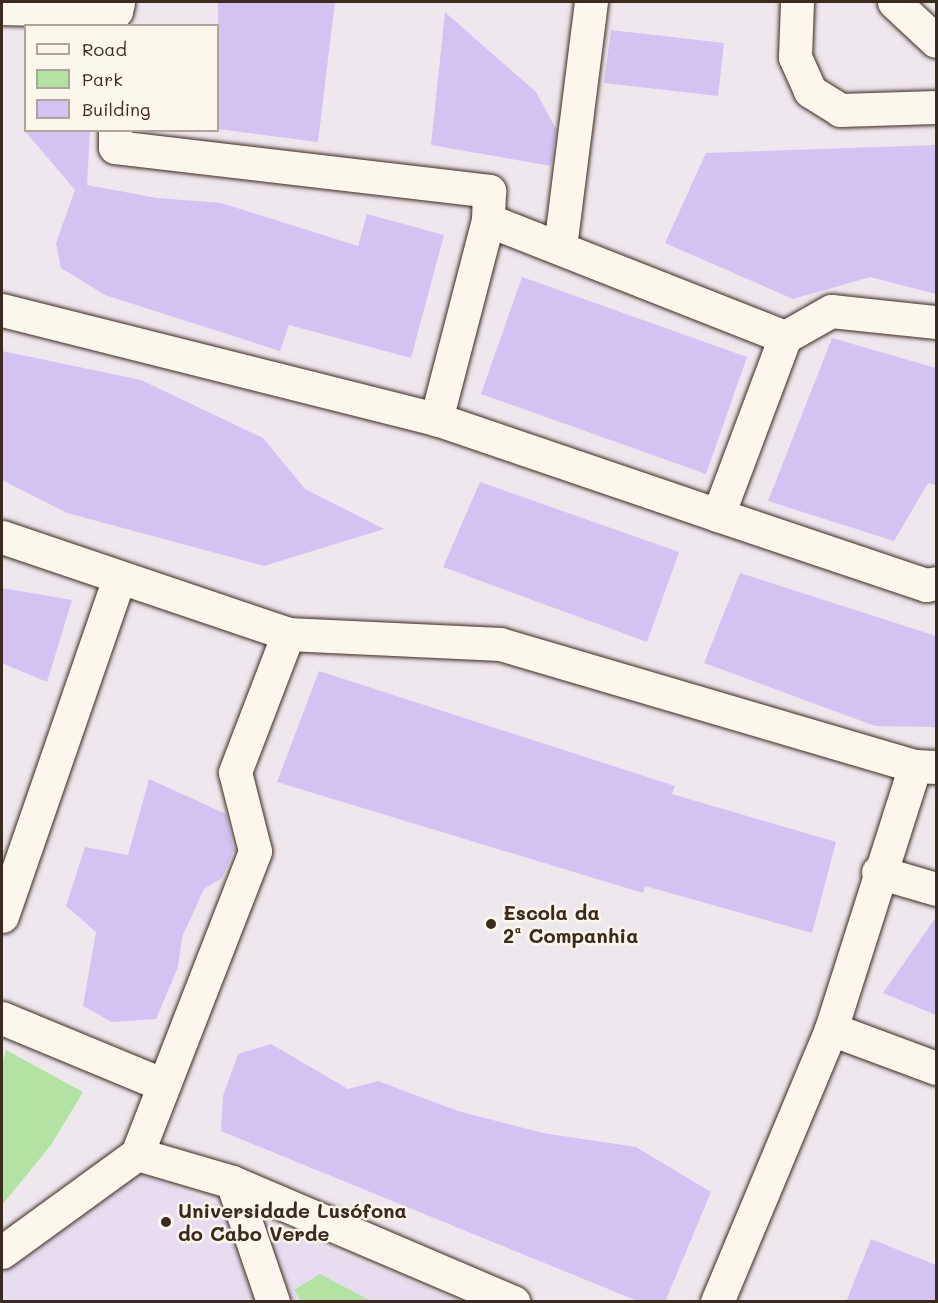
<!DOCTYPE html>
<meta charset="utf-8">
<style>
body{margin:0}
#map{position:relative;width:938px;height:1303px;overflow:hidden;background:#efe7ee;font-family:Mali,sans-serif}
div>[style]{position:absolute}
.built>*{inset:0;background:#e7dcf0}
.green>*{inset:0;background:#b2e3a3}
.building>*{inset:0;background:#d4c2f3}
.roads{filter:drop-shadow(0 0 2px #3b2a1e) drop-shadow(0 0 2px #3b2a1e)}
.minor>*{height:33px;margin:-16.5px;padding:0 16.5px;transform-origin:16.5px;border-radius:16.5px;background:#fbf7ec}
.dots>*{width:16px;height:16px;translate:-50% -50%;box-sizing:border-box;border:3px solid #fbf7ec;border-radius:50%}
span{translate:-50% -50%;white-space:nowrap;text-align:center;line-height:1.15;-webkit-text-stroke:5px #fbf7ec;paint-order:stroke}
.poi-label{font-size:20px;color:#3b2a1e;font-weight:700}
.left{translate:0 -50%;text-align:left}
.frame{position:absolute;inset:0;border:3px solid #3b2a1e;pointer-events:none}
.legend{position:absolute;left:24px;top:24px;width:195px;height:108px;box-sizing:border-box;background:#fbf7ec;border:2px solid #aea59a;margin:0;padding:8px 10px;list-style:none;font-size:18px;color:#3b2a1e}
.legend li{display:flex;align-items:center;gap:12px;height:30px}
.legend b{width:30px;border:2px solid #aea59a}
</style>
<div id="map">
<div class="built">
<i style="clip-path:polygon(141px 1174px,459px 1301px,2px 1301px,2px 1270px)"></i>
</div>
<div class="green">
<i style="clip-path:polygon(6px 1050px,83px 1092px,51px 1145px,2px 1205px,2px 1064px)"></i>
<i style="clip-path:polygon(320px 1274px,371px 1301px,301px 1301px,294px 1290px)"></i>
</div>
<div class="building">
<i style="clip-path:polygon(218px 2px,335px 2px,318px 142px,218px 129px)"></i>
<i style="clip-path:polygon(445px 12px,536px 92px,556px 129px,551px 166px,431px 145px)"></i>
<i style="clip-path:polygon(611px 30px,724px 43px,718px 96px,604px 83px)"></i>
<i style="clip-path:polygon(24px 130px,90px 130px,87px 185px,157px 198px,221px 203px,358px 246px,367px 214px,444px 235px,411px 358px,289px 325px,280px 351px,105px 295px,61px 268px,56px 243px,75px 190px)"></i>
<i style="clip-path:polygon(936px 145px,936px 294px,870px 277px,793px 299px,665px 243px,706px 153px)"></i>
<i style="clip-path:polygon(522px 277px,747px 357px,706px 474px,481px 394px)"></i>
<i style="clip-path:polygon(832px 338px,936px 368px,936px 485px,928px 483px,894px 541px,768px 501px)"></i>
<i style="clip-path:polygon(2px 351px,141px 380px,263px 438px,305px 489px,384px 529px,264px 566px,67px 513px,2px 480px)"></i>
<i style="clip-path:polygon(480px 482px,679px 552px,647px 642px,443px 567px)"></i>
<i style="clip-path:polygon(740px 573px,936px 636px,936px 727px,875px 726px,704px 663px)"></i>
<i style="clip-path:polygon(2px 588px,72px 600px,47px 682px,2px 663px)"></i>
<i style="clip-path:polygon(319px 671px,675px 786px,672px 794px,836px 842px,812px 933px,645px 886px,643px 893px,277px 782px)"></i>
<i style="clip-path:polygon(149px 779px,226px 814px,234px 850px,222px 878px,204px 889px,182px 937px,178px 967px,156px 1019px,112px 1022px,83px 1006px,96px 932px,66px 906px,85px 847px,128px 855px)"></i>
<i style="clip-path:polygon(936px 917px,936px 1015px,883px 993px)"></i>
<i style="clip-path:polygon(271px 1044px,348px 1089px,378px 1081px,458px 1111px,543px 1133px,636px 1147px,711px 1192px,665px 1302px,640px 1302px,221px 1131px,223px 1096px,238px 1054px)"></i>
<i style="clip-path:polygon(871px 1239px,936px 1265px,936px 1302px,846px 1302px)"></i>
</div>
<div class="roads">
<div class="minor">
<i style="left:797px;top:2px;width:55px;rotate:92.1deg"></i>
<i style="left:795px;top:57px;width:37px;rotate:66deg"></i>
<i style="left:810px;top:91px;width:36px;rotate:32deg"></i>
<i style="left:840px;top:110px;width:96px;rotate:-1.8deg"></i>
<i style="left:894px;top:2px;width:57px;rotate:42.9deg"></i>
<i style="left:2px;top:8px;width:114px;rotate:1.5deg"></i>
<i style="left:116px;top:11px;width:9px;rotate:-77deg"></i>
<i style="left:115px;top:130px;width:17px;rotate:90deg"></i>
<i style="left:115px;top:147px;width:377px;rotate:6.7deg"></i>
<i style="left:489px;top:191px;width:29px;rotate:92deg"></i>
<i style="left:560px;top:247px;width:247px;rotate:-82.8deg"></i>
<i style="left:2px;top:310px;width:447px;rotate:14.1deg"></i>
<i style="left:785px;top:337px;width:53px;rotate:-29.5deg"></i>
<i style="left:831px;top:311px;width:106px;rotate:6deg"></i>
<i style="left:718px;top:515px;width:190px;rotate:-69.4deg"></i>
<i style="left:785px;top:337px;width:319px;rotate:-158.5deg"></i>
<i style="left:488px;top:220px;width:206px;rotate:104.6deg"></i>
<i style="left:436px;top:419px;width:298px;rotate:18.8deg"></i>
<i style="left:718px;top:515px;width:219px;rotate:18.6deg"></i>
<i style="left:926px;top:585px;width:10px;rotate:-11deg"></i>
<i style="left:2px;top:537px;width:302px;rotate:18.7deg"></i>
<i style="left:288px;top:634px;width:212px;rotate:2.7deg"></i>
<i style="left:500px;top:644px;width:433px;rotate:16.4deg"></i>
<i style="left:915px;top:766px;width:21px;rotate:3deg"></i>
<i style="left:878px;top:872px;width:60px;rotate:16.3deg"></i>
<i style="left:2px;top:916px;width:357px;rotate:-70.9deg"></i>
<i style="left:2px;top:1018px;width:175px;rotate:22.5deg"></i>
<i style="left:831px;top:1029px;width:112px;rotate:20.4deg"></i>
<i style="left:137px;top:1154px;width:99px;rotate:16.4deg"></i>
<i style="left:232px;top:1182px;width:306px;rotate:23.1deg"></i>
<i style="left:232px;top:1182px;width:127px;rotate:71.1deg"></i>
<i style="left:2px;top:1252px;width:167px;rotate:-36deg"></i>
<i style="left:137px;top:1154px;width:325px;rotate:-68.7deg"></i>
<i style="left:255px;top:851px;width:81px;rotate:-104.2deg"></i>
<i style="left:235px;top:772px;width:148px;rotate:-69deg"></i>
<i style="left:717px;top:1302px;width:296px;rotate:-67.3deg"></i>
<i style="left:831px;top:1029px;width:276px;rotate:-72.3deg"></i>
</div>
</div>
<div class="dots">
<i style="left:491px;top:924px;background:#3b2a1e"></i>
<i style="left:166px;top:1222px;background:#3b2a1e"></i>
</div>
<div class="poi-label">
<span class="left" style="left:503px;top:924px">Escola da<br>2ª Companhia</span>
<span class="left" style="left:178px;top:1222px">Universidade Lusófona<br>do Cabo Verde</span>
</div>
<div class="frame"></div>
<ul class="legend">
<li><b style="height:8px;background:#fbf7ec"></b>Road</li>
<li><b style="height:16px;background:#b2e3a3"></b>Park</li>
<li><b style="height:16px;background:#d4c2f3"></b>Building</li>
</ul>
</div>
